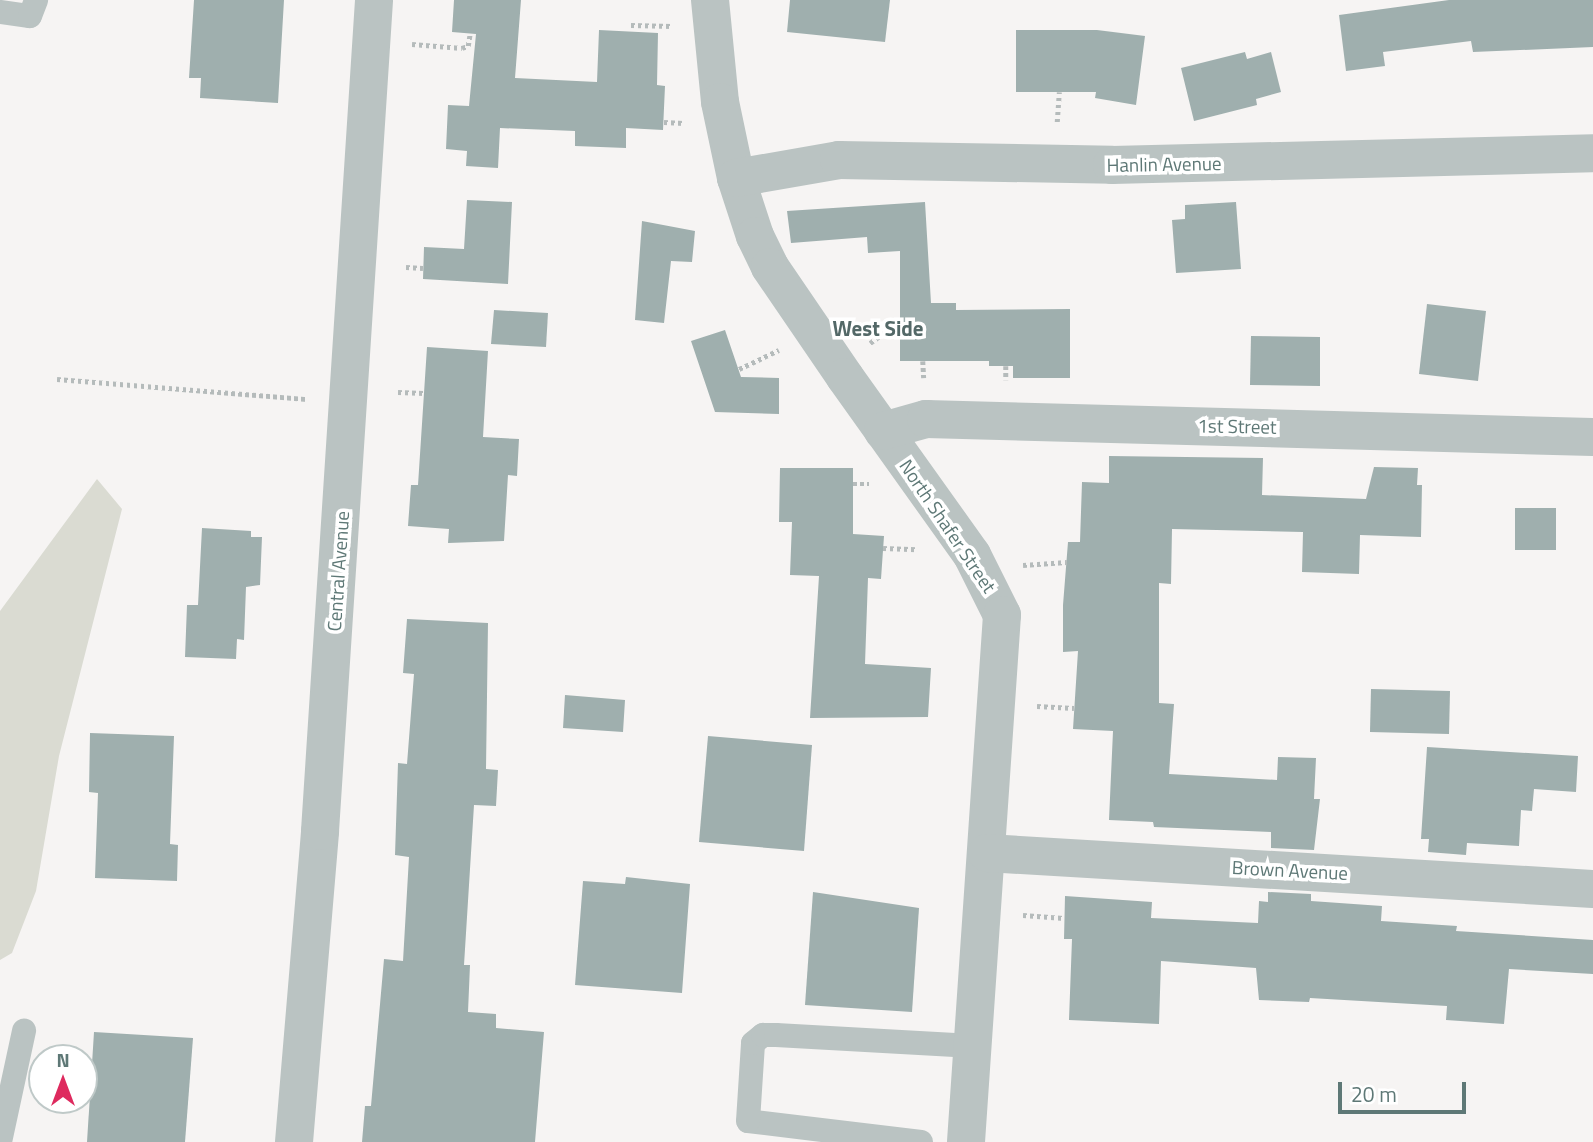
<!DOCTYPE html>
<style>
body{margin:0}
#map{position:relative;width:1593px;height:1142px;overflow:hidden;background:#f6f4f3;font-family:"Titillium Web",sans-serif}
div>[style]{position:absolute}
.green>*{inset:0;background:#dadbd2}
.building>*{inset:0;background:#9fafae}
.path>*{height:4.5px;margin-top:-2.25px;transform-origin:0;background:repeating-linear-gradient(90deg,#b5bbbb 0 3.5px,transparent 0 7px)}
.service>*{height:24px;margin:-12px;padding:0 12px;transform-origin:12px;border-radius:12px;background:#bac3c2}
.minor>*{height:38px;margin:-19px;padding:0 19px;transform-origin:19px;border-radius:19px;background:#bac3c2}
span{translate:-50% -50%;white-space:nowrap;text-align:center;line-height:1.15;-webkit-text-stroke:7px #fff;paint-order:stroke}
.street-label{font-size:19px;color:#5e7876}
.neighbourhood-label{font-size:21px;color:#536867;font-weight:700}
.north{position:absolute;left:28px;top:1044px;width:70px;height:70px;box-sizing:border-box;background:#fff;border:2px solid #bfc9c8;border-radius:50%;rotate:0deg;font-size:19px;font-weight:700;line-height:28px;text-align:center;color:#5e7876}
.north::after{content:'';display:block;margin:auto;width:24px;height:32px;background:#de2a5e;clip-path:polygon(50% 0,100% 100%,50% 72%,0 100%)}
.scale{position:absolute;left:1338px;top:1082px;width:128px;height:32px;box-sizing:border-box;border:4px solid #5e7876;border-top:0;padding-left:9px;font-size:21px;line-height:24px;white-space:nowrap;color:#5e7876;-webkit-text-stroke:5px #fff;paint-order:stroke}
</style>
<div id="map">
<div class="green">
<i style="clip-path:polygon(97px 479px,122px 509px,59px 756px,36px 891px,12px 953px,0 960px,0 611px)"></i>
</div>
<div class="building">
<i style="clip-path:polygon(194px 0,284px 0,278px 103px,200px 98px,201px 78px,189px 78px)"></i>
<i style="clip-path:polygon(454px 0,521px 0,515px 78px,597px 82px,599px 30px,658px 33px,657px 85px,665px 86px,663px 130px,626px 128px,626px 148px,575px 146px,575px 131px,500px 128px,498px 168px,466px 166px,467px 151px,446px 149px,448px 105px,469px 106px,476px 34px,452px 32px)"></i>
<i style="clip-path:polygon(790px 0,890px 0,885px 42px,787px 32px)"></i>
<i style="clip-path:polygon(1449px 0,1593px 0,1593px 47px,1473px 52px,1471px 41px,1383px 52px,1385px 66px,1346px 71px,1339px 15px)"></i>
<i style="clip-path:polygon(1016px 30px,1097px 30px,1145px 36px,1136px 105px,1095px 98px,1096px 92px,1016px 92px)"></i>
<i style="clip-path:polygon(1245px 52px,1247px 59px,1271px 52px,1281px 92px,1256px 99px,1257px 105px,1194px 121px,1181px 68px)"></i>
<i style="clip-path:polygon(467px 200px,512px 202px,508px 284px,423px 279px,424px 247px,464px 249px)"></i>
<i style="clip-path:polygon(925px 202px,931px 303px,956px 303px,956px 310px,1070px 309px,1070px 378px,1013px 378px,1013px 366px,989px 366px,989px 361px,900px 361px,900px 251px,868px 253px,867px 237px,791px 243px,787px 211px)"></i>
<i style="clip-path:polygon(1236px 202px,1241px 269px,1176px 273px,1172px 220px,1185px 219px,1185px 205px)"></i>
<i style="clip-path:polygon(642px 221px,695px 231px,692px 262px,671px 261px,664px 323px,635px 320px)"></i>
<i style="clip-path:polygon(1427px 304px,1486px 311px,1478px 381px,1419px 374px)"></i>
<i style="clip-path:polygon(494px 310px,548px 313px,546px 347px,491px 344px)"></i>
<i style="clip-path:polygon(725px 330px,741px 377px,779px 378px,779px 414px,715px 412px,691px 341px)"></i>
<i style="clip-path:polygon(1251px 336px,1320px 337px,1320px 386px,1250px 385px)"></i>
<i style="clip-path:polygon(427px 347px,488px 351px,483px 437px,519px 439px,517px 476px,508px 475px,504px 541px,448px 543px,449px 529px,408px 526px,411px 485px,418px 485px)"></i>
<i style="clip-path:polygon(1109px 456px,1263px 458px,1262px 495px,1366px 499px,1374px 467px,1418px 468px,1417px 485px,1422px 485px,1421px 537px,1360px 535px,1359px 574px,1302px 572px,1303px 532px,1172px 529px,1171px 584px,1159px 583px,1159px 703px,1174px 704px,1169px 774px,1277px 780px,1278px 757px,1316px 758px,1314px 799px,1320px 799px,1314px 850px,1271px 848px,1271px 832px,1154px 827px,1153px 822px,1109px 820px,1113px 731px,1073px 729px,1078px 651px,1063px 652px,1063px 605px,1068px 542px,1080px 542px,1082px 482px,1109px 483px)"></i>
<i style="clip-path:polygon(780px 468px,853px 468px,853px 534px,884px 536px,881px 579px,868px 578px,865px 664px,931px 668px,928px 717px,810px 718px,819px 576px,790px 575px,792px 522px,779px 522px)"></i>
<i style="clip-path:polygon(1515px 508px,1556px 508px,1556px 550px,1515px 550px)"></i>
<i style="clip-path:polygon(202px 528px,251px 531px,251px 537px,262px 537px,260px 585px,246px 587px,244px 640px,237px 639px,236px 659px,185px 657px,187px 605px,198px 605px)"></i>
<i style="clip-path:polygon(407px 619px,488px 623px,486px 769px,498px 770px,496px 806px,474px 805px,464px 965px,470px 965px,468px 1012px,496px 1014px,496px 1028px,544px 1032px,535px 1142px,362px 1142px,365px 1106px,371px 1106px,384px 959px,403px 961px,409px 857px,395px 855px,398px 763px,407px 764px,414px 674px,403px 673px)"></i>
<i style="clip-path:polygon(1371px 689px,1450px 691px,1449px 734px,1370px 732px)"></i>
<i style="clip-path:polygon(565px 695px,625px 700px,623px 732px,563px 728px)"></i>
<i style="clip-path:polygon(90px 733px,174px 736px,170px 844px,178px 845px,177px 881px,95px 878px,98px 793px,89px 792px)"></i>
<i style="clip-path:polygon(708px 736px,812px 745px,804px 851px,699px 842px)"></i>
<i style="clip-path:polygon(1427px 747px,1578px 756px,1576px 792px,1534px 789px,1532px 811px,1521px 810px,1519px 846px,1467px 843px,1466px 855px,1428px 852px,1429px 839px,1421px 839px)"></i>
<i style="clip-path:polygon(626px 877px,690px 884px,682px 993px,575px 985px,583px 881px,625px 884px)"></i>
<i style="clip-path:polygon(813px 892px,919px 908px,912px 1012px,805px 1005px)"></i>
<i style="clip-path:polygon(1268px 892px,1311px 894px,1311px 901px,1382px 906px,1381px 921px,1457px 926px,1456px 931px,1593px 940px,1593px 974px,1509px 969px,1504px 1024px,1446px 1020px,1447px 1006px,1310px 998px,1309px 1002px,1259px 1000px,1256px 968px,1161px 961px,1159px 1024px,1069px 1020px,1072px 939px,1064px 939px,1065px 896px,1152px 902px,1151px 918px,1258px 923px,1259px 901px,1268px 902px)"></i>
<i style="clip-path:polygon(94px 1032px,193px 1038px,185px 1142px,87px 1142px)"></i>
</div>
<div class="path">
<i style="left:631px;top:25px;width:41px;rotate:1.4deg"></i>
<i style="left:412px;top:44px;width:50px;rotate:4.6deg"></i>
<i style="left:462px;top:48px;width:6px;rotate:-18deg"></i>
<i style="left:468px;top:46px;width:12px;rotate:-81deg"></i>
<i style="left:664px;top:122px;width:20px;rotate:3deg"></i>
<i style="left:1057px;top:122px;width:30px;rotate:-86deg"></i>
<i style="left:406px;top:267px;width:17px;rotate:3deg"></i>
<i style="left:870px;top:343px;width:26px;rotate:-36deg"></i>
<i style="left:891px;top:328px;width:9px"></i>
<i style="left:923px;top:361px;width:17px;rotate:87deg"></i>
<i style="left:1006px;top:366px;width:14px;rotate:90deg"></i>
<i style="left:739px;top:369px;width:44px;rotate:-25.4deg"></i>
<i style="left:57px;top:379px;width:251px;rotate:4.6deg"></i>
<i style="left:398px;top:392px;width:26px;rotate:2deg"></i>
<i style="left:853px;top:484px;width:16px"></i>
<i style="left:883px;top:548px;width:34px;rotate:2deg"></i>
<i style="left:1023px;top:565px;width:44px;rotate:-3.9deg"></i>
<i style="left:1037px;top:706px;width:37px;rotate:3deg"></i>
<i style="left:1023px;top:915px;width:41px;rotate:4.2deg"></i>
</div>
<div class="service">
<i style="left:0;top:12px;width:30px;rotate:8deg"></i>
<i style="left:30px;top:16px;width:17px;rotate:-69deg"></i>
<i style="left:0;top:1142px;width:114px;rotate:-77.8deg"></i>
<i style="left:921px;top:1142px;width:174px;rotate:-173.1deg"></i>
<i style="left:748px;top:1121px;width:78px;rotate:-86.3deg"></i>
<i style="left:753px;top:1043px;width:13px;rotate:-39deg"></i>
<i style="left:763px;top:1035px;width:13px"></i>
<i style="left:776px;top:1035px;width:197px;rotate:3.2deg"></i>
</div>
<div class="minor">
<i style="left:710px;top:0;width:102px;rotate:84.4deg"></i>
<i style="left:720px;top:102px;width:78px;rotate:78.1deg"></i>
<i style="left:736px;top:178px;width:61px;rotate:71.9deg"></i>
<i style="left:755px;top:236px;width:34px;rotate:64deg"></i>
<i style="left:770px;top:267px;width:133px;rotate:55.7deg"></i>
<i style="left:845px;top:377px;width:219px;rotate:54.5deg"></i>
<i style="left:972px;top:555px;width:67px;rotate:63.4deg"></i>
<i style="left:1002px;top:615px;width:528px;rotate:93.91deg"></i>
<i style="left:736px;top:178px;width:105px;rotate:-9.9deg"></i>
<i style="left:839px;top:160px;width:273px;rotate:1deg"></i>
<i style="left:1112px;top:165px;width:481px;rotate:-1.4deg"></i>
<i style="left:883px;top:431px;width:45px;rotate:-15.6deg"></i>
<i style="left:926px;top:419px;width:667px;rotate:1.55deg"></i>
<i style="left:987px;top:853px;width:607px;rotate:3.4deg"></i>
<i style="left:294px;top:1142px;width:312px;rotate:-85.2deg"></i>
<i style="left:320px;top:831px;width:833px;rotate:-86.28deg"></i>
</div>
<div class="street-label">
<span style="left:1164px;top:164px;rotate:-1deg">Hanlin Avenue</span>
<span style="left:1237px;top:426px;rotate:1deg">1st Street</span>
<span style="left:948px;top:526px;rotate:56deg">North Shafer Street</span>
<span style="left:338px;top:571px;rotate:-86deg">Central Avenue</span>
<span style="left:1290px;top:870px;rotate:3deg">Brown Avenue</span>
</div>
<div class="neighbourhood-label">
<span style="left:878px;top:328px">West Side</span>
</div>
<div class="north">N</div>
<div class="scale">20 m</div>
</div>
